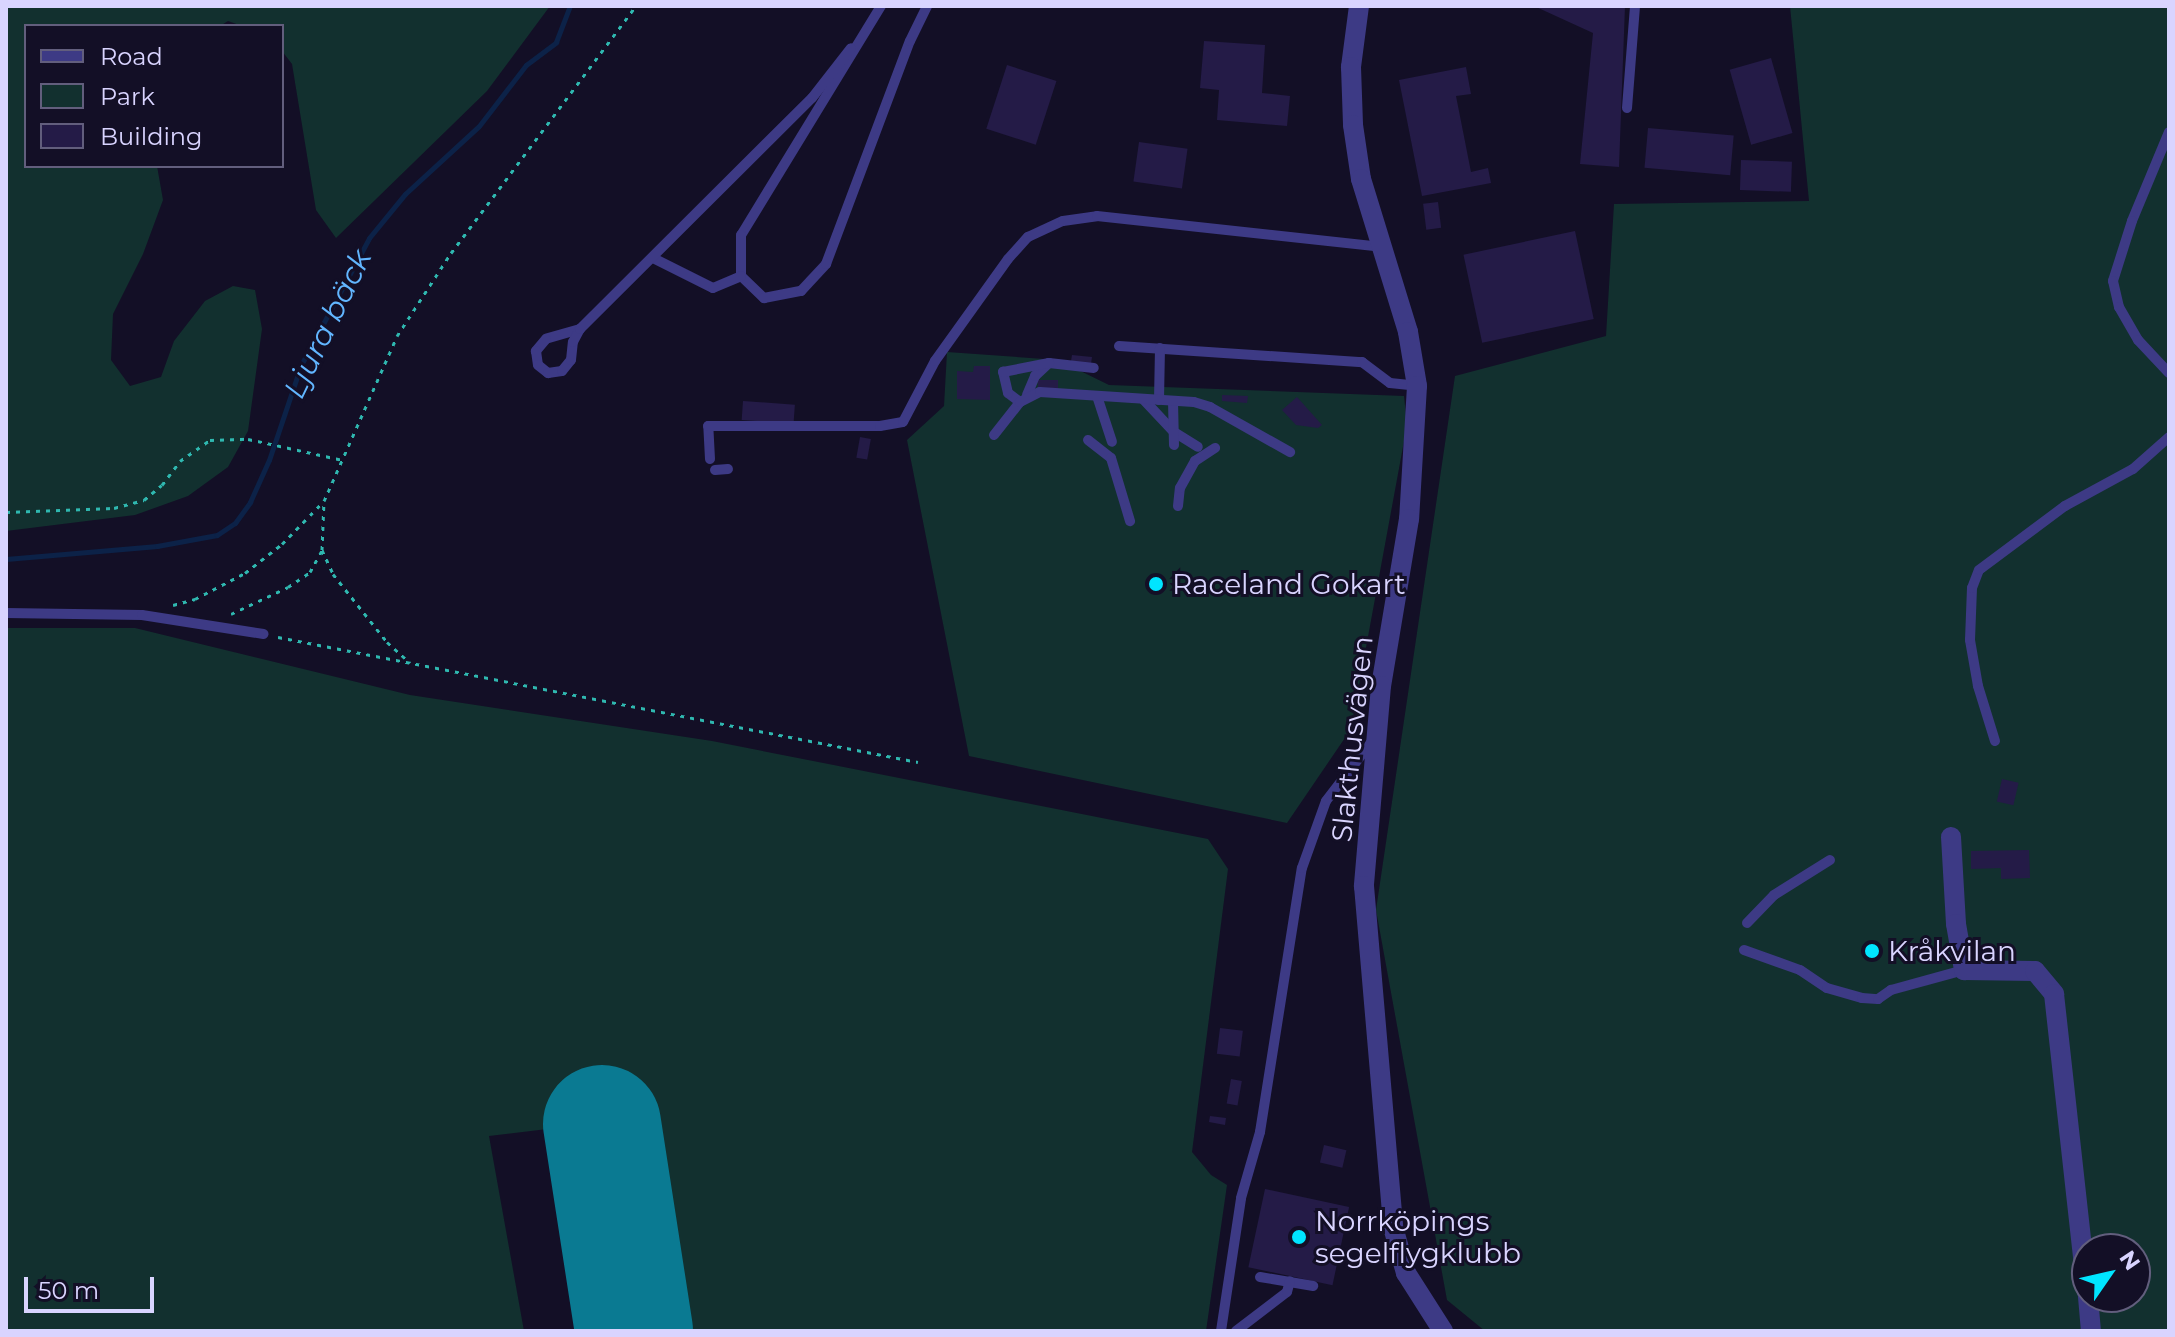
<!DOCTYPE html>
<html>
<head>
<meta charset="utf-8">
<style>
  body { margin:0 }
  #map { position:relative; width:2175px; height:1337px; overflow:hidden; background:#130f26; font-family:Montserrat,sans-serif }
  div>[style] { position:absolute }
  [style*='--x'] { left:calc(var(--x)*1px); top:calc(var(--y)*1px); width:calc(var(--w)*1px); rotate:calc(var(--a)*1deg) }
  .green>* { inset:0; background:#12302f }
  .stream>* { height:5px; margin:-2.5px; padding:0 2.5px; transform-origin:2.5px; border-radius:2.5px; background:#0c2248 }
  .runway>* { height:118px; margin:-59px; padding:0 59px; transform-origin:59px; border-radius:59px; background:#0a7a92 }
  .building>* { inset:0; background:#241b47; transform-origin:0 0 }
  .path>* { height:3px; margin-top:-1.5px; transform-origin:0; background:repeating-linear-gradient(90deg,#2fb8b0 0 4px,transparent 0 10px) }
  .lane>* { height:10px; margin:-5px; padding:0 5px; transform-origin:5px; border-radius:5px; background:#3d3a85 }
  .street>* { height:20px; margin:-10px; padding:0 10px; transform-origin:10px; border-radius:10px; background:#3d3a85 }
  .dots>* { width:22px; height:22px; translate:-50% -50%; box-sizing:border-box; border:4px solid #130f26; border-radius:50% }
  span { translate:-50% -50%; white-space:nowrap; text-align:center; line-height:1.15; -webkit-text-stroke:6px #130f26; paint-order:stroke }
  .poi-label { font-size:28px; color:#d9d4ff }
  .left { translate:0 -50%; text-align:left }
  .street-label { font-size:28px; color:#d9d4ff }
  .water-label { font-size:30px; color:#62b6ff; font-style:italic }
  .frame { position:absolute; inset:0; border:8px solid #d9d4ff; pointer-events:none }
  .legend { position:absolute; left:24px; top:24px; width:260px; height:144px; box-sizing:border-box; background:#130f26; border:2px solid #625e7d; margin:0; padding:10px 14px; list-style:none; font-size:24px; color:#d9d4ff }
  .legend li { display:flex; align-items:center; gap:16px; height:40px }
  .legend b { width:40px; border:2px solid #625e7d }
  .north { position:absolute; left:2071px; top:1233px; width:80px; height:80px; box-sizing:border-box; background:#130f26; border:2px solid #625e7d; border-radius:50%; rotate:56deg; font-size:22px; font-weight:700; line-height:32px; text-align:center; color:#d9d4ff }
  .north::after { content:''; display:block; margin:auto; width:28px; height:36px; background:#00e5ff; clip-path:polygon(50% 0,100% 100%,50% 72%,0 100%) }
  .scale { position:absolute; left:24px; top:1277px; width:130px; height:36px; box-sizing:border-box; border:4px solid #d9d4ff; border-top:0; padding-left:10px; font-size:24px; line-height:28px; white-space:nowrap; color:#d9d4ff; -webkit-text-stroke:6px #130f26; paint-order:stroke }
</style>
</head>
<body>
<div id="map">
  <div class="green">
    <i style="clip-path:polygon(6px 6px,550px 6px,487px 91px,336px 238px,316px 210px,292px 64px,282px 51px,282px 26px,242px 26px,228px 21px,220px 26px,26px 26px,26px 166px,157px 166px,163px 200px,143px 254px,113px 314px,111px 360px,130px 386px,161px 377px,174px 341px,205px 301px,233px 286px,255px 290px,262px 329px,248px 431px,228px 467px,188px 496px,135px 515px,6px 531px)"></i>
    <i style="clip-path:polygon(evenodd,1790px 6px,2169px 6px,2169px 1331px,1485px 1331px,1447px 1300px,1376px 910px,1455px 376px,1606px 336px,1614px 204px,1809px 201px,1790px 6px,2087px 1249px,2135px 1249px,2135px 1297px,2087px 1297px,2087px 1249px)"></i>
    <i style="clip-path:polygon(947px 352px,1058px 360px,1109px 385px,1404px 396px,1407px 425px,1351px 729px,1287px 823px,969px 756px,907px 440px,944px 406px)"></i>
    <i style="clip-path:polygon(6px 628px,135px 628px,410px 695px,712px 741px,1208px 839px,1228px 869px,1192px 1152px,1211px 1175px,1227px 1185px,1206px 1331px,680px 1331px,647px 1117px,489px 1136px,524px 1331px,6px 1331px)"></i>
  </div>
  <div class="stream">
    <i style="--x:6;--y:559;--w:152;--a:-4.9"></i>
    <i style="--x:157;--y:546;--w:61;--a:-10.4"></i>
    <i style="--x:217;--y:535;--w:22;--a:-34"></i>
    <i style="--x:235;--y:523;--w:26;--a:-54"></i>
    <i style="--x:250;--y:502;--w:46;--a:-65.7"></i>
    <i style="--x:269;--y:460;--w:100;--a:-71.4"></i>
    <i style="--x:301;--y:365;--w:144;--a:-61.8"></i>
    <i style="--x:369;--y:238;--w:57;--a:-50.7"></i>
    <i style="--x:405;--y:194;--w:100;--a:-42.6"></i>
    <i style="--x:479;--y:126;--w:77;--a:-52.4"></i>
    <i style="--x:526;--y:65;--w:38;--a:-37"></i>
    <i style="--x:556;--y:42;--w:39;--a:-69"></i>
  </div>
  <div class="runway">
    <i style="--x:602;--y:1124;--w:209;--a:81.2"></i>
  </div>
  <div class="building">
    <i style="clip-path:polygon(1534px 6px,1625px 6px,1619px 167px,1580px 164px,1593px 33px)"></i>
    <i style="clip-path:polygon(1204px 41px,1265px 45px,1262px 93px,1290px 96px,1287px 126px,1217px 120px,1219px 90px,1200px 88px)"></i>
    <i style="left:1771px;top:58px;width:78px;height:43px;rotate:74deg"></i>
    <i style="left:1007px;top:65px;width:52px;height:67px;rotate:18deg"></i>
    <i style="clip-path:polygon(1466px 67px,1471px 94px,1456px 96px,1471px 172px,1488px 168px,1491px 183px,1422px 196px,1399px 80px)"></i>
    <i style="left:1648px;top:128px;width:86px;height:40px;rotate:5deg"></i>
    <i style="left:1139px;top:142px;width:49px;height:40px;rotate:8deg"></i>
    <i style="left:1741px;top:160px;width:51px;height:30px;rotate:2deg"></i>
    <i style="left:1438px;top:202px;width:26px;height:15px;rotate:83deg"></i>
    <i style="left:1575px;top:231px;width:90px;height:114px;rotate:78deg"></i>
    <i style="clip-path:polygon(1072px 355px,1092px 357px,1091px 364px,1071px 361px)"></i>
    <i style="clip-path:polygon(974px 366px,990px 366px,990px 400px,957px 399px,957px 371px,973px 372px)"></i>
    <i style="left:1038px;top:380px;width:20px;height:11px"></i>
    <i style="clip-path:polygon(1222px 395px,1248px 396px,1247px 403px,1222px 401px)"></i>
    <i style="clip-path:polygon(1297px 397px,1322px 425px,1318px 428px,1296px 425px,1282px 410px)"></i>
    <i style="left:743px;top:401px;width:52px;height:19px;rotate:4deg"></i>
    <i style="left:860px;top:437px;width:11px;height:21px;rotate:10deg"></i>
    <i style="left:2002px;top:779px;width:17px;height:23px;rotate:13deg"></i>
    <i style="clip-path:polygon(2029px 850px,2030px 878px,2001px 879px,2001px 868px,1971px 869px,1971px 851px)"></i>
    <i style="left:1220px;top:1028px;width:23px;height:26px;rotate:7deg"></i>
    <i style="left:1231px;top:1079px;width:11px;height:25px;rotate:10deg"></i>
    <i style="clip-path:polygon(1210px 1116px,1226px 1118px,1225px 1125px,1209px 1122px)"></i>
    <i style="left:1324px;top:1145px;width:23px;height:18px;rotate:13deg"></i>
    <i style="left:1265px;top:1189px;width:86px;height:80px;rotate:12deg"></i>
  </div>
  <div class="path">
    <i style="--x:6;--y:512;--w:108;--a:-2.1"></i>
    <i style="--x:114;--y:508;--w:31;--a:-15"></i>
    <i style="--x:144;--y:500;--w:23;--a:-40"></i>
    <i style="--x:162;--y:485;--w:30;--a:-53"></i>
    <i style="--x:180;--y:461;--w:37;--a:-35"></i>
    <i style="--x:210;--y:440;--w:38;--a:-2"></i>
    <i style="--x:248;--y:439;--w:97;--a:12.5"></i>
    <i style="--x:322;--y:550;--w:26;--a:65"></i>
    <i style="--x:333;--y:574;--w:87;--a:51.5"></i>
    <i style="--x:387;--y:642;--w:31;--a:42"></i>
    <i style="--x:173;--y:605;--w:23;--a:-15"></i>
    <i style="--x:195;--y:599;--w:56;--a:-27.5"></i>
    <i style="--x:245;--y:573;--w:47;--a:-38.1"></i>
    <i style="--x:282;--y:544;--w:60;--a:-45.7"></i>
    <i style="--x:324;--y:501;--w:180;--a:-66.1"></i>
    <i style="--x:397;--y:336;--w:99;--a:-57"></i>
    <i style="--x:451;--y:253;--w:309;--a:-53.2"></i>
    <i style="--x:231;--y:614;--w:63;--a:-25.3"></i>
    <i style="--x:288;--y:587;--w:27;--a:-34"></i>
    <i style="--x:310;--y:572;--w:25;--a:-61"></i>
    <i style="--x:322;--y:550;--w:49;--a:-87.7"></i>
    <i style="--x:278;--y:637;--w:652;--a:11.05"></i>
  </div>
  <div class="lane">
    <i style="--x:881;--y:6;--w:268;--a:121.4"></i>
    <i style="--x:741;--y:235;--w:41;--a:90"></i>
    <i style="--x:741;--y:276;--w:32;--a:44"></i>
    <i style="--x:764;--y:298;--w:38;--a:-11"></i>
    <i style="--x:801;--y:291;--w:37;--a:-47"></i>
    <i style="--x:826;--y:264;--w:238;--a:-69.4"></i>
    <i style="--x:910;--y:41;--w:39;--a:-64"></i>
    <i style="--x:1627;--y:108;--w:102;--a:-85.5"></i>
    <i style="--x:2169;--y:132;--w:96;--a:112.6"></i>
    <i style="--x:2132;--y:221;--w:63;--a:107.6"></i>
    <i style="--x:2113;--y:281;--w:27;--a:77"></i>
    <i style="--x:2119;--y:307;--w:38;--a:60"></i>
    <i style="--x:2138;--y:340;--w:45;--a:46.8"></i>
    <i style="--x:653;--y:258;--w:67;--a:26.6"></i>
    <i style="--x:713;--y:288;--w:30;--a:-23"></i>
    <i style="--x:580;--y:329;--w:35;--a:164"></i>
    <i style="--x:546;--y:339;--w:16;--a:130"></i>
    <i style="--x:536;--y:351;--w:14;--a:82"></i>
    <i style="--x:538;--y:365;--w:13;--a:39"></i>
    <i style="--x:548;--y:373;--w:14;--a:-8"></i>
    <i style="--x:562;--y:371;--w:14;--a:-51"></i>
    <i style="--x:571;--y:360;--w:18;--a:-84"></i>
    <i style="--x:573;--y:342;--w:15;--a:-62"></i>
    <i style="--x:580;--y:329;--w:327;--a:-44.9"></i>
    <i style="--x:812;--y:98;--w:63;--a:-52"></i>
    <i style="--x:1119;--y:346;--w:244;--a:3.8"></i>
    <i style="--x:1362;--y:362;--w:35;--a:37"></i>
    <i style="--x:1390;--y:383;--w:27;--a:6"></i>
    <i style="--x:1027;--y:395;--w:21;--a:-67"></i>
    <i style="--x:1035;--y:376;--w:19;--a:-43"></i>
    <i style="--x:1049;--y:363;--w:45;--a:6.3"></i>
    <i style="--x:1097;--y:396;--w:48;--a:71.9"></i>
    <i style="--x:1143;--y:399;--w:45;--a:46.8"></i>
    <i style="--x:1174;--y:432;--w:28;--a:32"></i>
    <i style="--x:1159;--y:400;--w:52;--a:-88.9"></i>
    <i style="--x:1173;--y:401;--w:44;--a:88.7"></i>
    <i style="--x:1020;--y:402;--w:15;--a:-143"></i>
    <i style="--x:1008;--y:393;--w:22;--a:-103"></i>
    <i style="--x:1003;--y:372;--w:47;--a:-11.1"></i>
    <i style="--x:994;--y:435;--w:42;--a:-51.8"></i>
    <i style="--x:1020;--y:402;--w:22;--a:-27"></i>
    <i style="--x:1040;--y:392;--w:154;--a:3.7"></i>
    <i style="--x:1194;--y:402;--w:17;--a:17"></i>
    <i style="--x:1210;--y:407;--w:92;--a:29.4"></i>
    <i style="--x:1088;--y:440;--w:29;--a:38"></i>
    <i style="--x:1111;--y:458;--w:66;--a:73.2"></i>
    <i style="--x:710;--y:459;--w:33;--a:-93"></i>
    <i style="--x:708;--y:426;--w:172;--a:0"></i>
    <i style="--x:880;--y:426;--w:23;--a:-10"></i>
    <i style="--x:903;--y:422;--w:69;--a:-62.3"></i>
    <i style="--x:935;--y:361;--w:125;--a:-54.4"></i>
    <i style="--x:1008;--y:259;--w:30;--a:-48"></i>
    <i style="--x:1028;--y:237;--w:38;--a:-25"></i>
    <i style="--x:1063;--y:221;--w:34;--a:-8"></i>
    <i style="--x:1097;--y:216;--w:286;--a:6.2"></i>
    <i style="--x:715;--y:470;--w:13;--a:-4"></i>
    <i style="--x:1178;--y:506;--w:18;--a:-84"></i>
    <i style="--x:1180;--y:488;--w:31;--a:-61"></i>
    <i style="--x:1195;--y:461;--w:24;--a:-33"></i>
    <i style="--x:6;--y:613;--w:136;--a:0.8"></i>
    <i style="--x:142;--y:615;--w:123;--a:8.9"></i>
    <i style="--x:1995;--y:741;--w:58;--a:-107.2"></i>
    <i style="--x:1978;--y:686;--w:47;--a:-99.9"></i>
    <i style="--x:1970;--y:640;--w:52;--a:-87.8"></i>
    <i style="--x:1972;--y:588;--w:19;--a:-69"></i>
    <i style="--x:1979;--y:570;--w:107;--a:-36.7"></i>
    <i style="--x:2065;--y:506;--w:77;--a:-28.6"></i>
    <i style="--x:2133;--y:469;--w:48;--a:-41.6"></i>
    <i style="--x:1747;--y:923;--w:39;--a:-46"></i>
    <i style="--x:1774;--y:895;--w:66;--a:-32"></i>
    <i style="--x:1744;--y:950;--w:59;--a:19.7"></i>
    <i style="--x:1800;--y:970;--w:32;--a:34"></i>
    <i style="--x:1827;--y:988;--w:36;--a:16"></i>
    <i style="--x:1862;--y:998;--w:16;--a:4"></i>
    <i style="--x:1878;--y:999;--w:16;--a:-35"></i>
    <i style="--x:1891;--y:990;--w:76;--a:-15.3"></i>
    <i style="--x:1260;--y:1277;--w:54;--a:9.6"></i>
    <i style="--x:1221;--y:1331;--w:134;--a:-81.4"></i>
    <i style="--x:1241;--y:1198;--w:69;--a:-73.9"></i>
    <i style="--x:1260;--y:1132;--w:267;--a:-81"></i>
    <i style="--x:1302;--y:868;--w:71;--a:-70.3"></i>
    <i style="--x:1326;--y:801;--w:77;--a:-52.4"></i>
    <i style="--x:1236;--y:1331;--w:64;--a:-37.4"></i>
    <i style="--x:1287;--y:1292;--w:11;--a:-75"></i>
  </div>
  <div class="street">
    <i style="--x:1359;--y:6;--w:62;--a:97.5"></i>
    <i style="--x:1351;--y:67;--w:58;--a:88"></i>
    <i style="--x:1353;--y:125;--w:55;--a:81.6"></i>
    <i style="--x:1361;--y:179;--w:160;--a:72.9"></i>
    <i style="--x:1408;--y:332;--w:55;--a:80.5"></i>
    <i style="--x:1417;--y:386;--w:133;--a:93.4"></i>
    <i style="--x:1409;--y:519;--w:169;--a:99.5"></i>
    <i style="--x:1381;--y:686;--w:201;--a:94.9"></i>
    <i style="--x:1364;--y:886;--w:342;--a:85.1"></i>
    <i style="--x:1393;--y:1227;--w:48;--a:74.2"></i>
    <i style="--x:1406;--y:1273;--w:69;--a:57.5"></i>
    <i style="--x:1951;--y:837;--w:87;--a:86.7"></i>
    <i style="--x:1956;--y:924;--w:47;--a:80.1"></i>
    <i style="--x:1964;--y:970;--w:71;--a:0.8"></i>
    <i style="--x:2035;--y:971;--w:30;--a:50"></i>
    <i style="--x:2054;--y:994;--w:300;--a:83.7"></i>
    <i style="--x:2088;--y:1297;--w:34;--a:85"></i>
  </div>
  <div class="dots">
    <i style="left:1156px;top:584px;background:#00e5ff"></i>
    <i style="left:1872px;top:951px;background:#00e5ff"></i>
    <i style="left:1299px;top:1237px;background:#00e5ff"></i>
  </div>
  <div class="poi-label">
    <span class="left" style="left:1172px;top:584px">Raceland Gokart</span>
    <span class="left" style="left:1888px;top:951px">Kråkvilan</span>
    <span class="left" style="left:1315px;top:1237px">Norrköpings<br>segelflygklubb</span>
  </div>
  <div class="street-label">
    <span style="left:1352px;top:739px;rotate:-84deg">Slakthusvägen</span>
  </div>
  <div class="water-label">
    <span style="left:328px;top:324px;rotate:-64deg">Ljura bäck</span>
  </div>
  <div class="frame"></div>
  <ul class="legend">
  <li><b style="height:10px;background:#3d3a85"></b>Road</li>
  <li><b style="height:22px;background:#12302f"></b>Park</li>
  <li><b style="height:22px;background:#241b47"></b>Building</li>
  </ul>
  <div class="north">N</div>
  <div class="scale">50 m</div>
</div>
</body>
</html>
